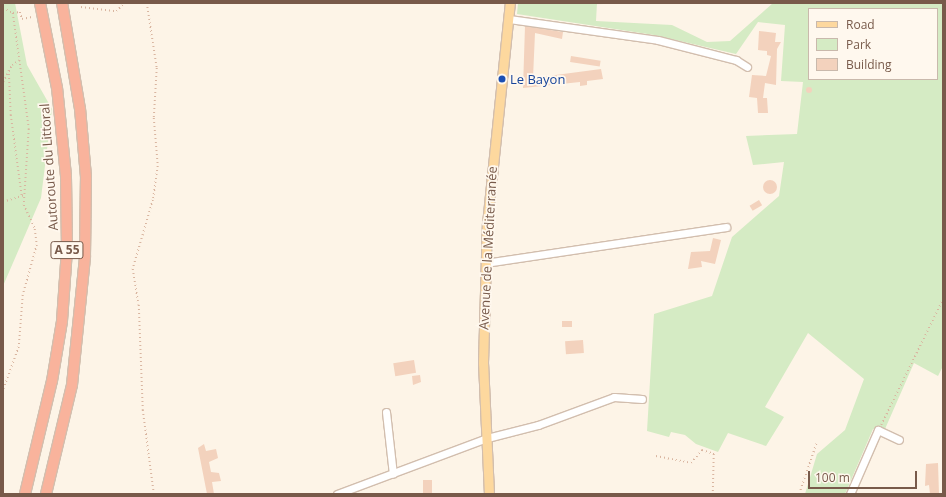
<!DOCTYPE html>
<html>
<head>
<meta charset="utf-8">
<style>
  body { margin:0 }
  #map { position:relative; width:946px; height:497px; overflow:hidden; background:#fdf4e7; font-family:"Open Sans",sans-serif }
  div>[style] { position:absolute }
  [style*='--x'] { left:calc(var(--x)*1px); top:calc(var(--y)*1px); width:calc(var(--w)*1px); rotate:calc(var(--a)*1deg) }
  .green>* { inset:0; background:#d5ebc4 }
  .building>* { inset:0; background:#f3d2bd; transform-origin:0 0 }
  .round { border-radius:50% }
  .path>* { height:1.5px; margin-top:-0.75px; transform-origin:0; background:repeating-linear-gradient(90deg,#d9b5a0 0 1px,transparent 0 4px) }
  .roads { filter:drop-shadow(1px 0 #d2beae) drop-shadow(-1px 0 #d2beae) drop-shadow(0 1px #d2beae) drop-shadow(0 -1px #d2beae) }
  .minor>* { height:7px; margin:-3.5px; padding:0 3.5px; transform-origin:3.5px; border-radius:3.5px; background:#fff }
  .major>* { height:9px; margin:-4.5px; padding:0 4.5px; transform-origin:4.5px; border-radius:4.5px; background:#fdd89e }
  .highway>* { height:10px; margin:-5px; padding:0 5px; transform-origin:5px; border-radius:5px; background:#f9b39c }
  .dots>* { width:11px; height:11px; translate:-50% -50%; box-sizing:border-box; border:2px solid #fff8ee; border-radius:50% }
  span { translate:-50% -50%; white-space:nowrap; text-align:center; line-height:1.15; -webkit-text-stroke:3.5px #fff8ee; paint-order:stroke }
  .shield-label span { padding:1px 3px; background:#fff8ee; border:1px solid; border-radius:3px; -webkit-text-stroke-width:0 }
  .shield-label { font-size:12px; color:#785a4a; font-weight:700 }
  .transit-label { font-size:13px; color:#164399 }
  .left { translate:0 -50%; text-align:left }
  .street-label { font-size:13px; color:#785a4a }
  .frame { position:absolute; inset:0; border:4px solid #785a4a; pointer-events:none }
  .legend { position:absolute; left:808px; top:8px; width:130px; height:72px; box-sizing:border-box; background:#fff8ee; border:1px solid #c9b9ac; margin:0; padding:5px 7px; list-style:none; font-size:12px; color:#785a4a }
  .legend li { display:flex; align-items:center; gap:8px; height:20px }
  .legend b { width:20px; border:1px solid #c9b9ac }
  .scale { position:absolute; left:808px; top:471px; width:109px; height:18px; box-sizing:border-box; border:2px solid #785a4a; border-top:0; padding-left:5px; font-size:12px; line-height:14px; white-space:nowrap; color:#785a4a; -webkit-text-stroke:3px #fff8ee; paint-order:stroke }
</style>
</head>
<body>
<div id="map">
  <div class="green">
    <i style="clip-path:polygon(3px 3px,15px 3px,27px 65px,52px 109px,41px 198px,3px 286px)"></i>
    <i style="clip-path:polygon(evenodd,518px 3px,597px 3px,596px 21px,672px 25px,707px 42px,730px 41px,773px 3px,943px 3px,943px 366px,938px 376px,914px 363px,885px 429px,873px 429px,845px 494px,805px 494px,817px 454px,845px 430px,864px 379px,808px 333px,765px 407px,784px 417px,766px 446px,728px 433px,718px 452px,696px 444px,685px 435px,671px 432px,669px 437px,647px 431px,654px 314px,712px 296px,732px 237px,779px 196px,784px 162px,753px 165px,746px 136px,797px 134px,803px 82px,781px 81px,785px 25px,758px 22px,736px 54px,654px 35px,517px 14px,518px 3px,809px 9px,937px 9px,937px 79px,809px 79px,809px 9px)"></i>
  </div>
  <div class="building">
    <i style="clip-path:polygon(525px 26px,563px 32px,562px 39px,535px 33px,533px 78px,601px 69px,603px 79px,587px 81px,587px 85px,580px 86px,580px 82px,523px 88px)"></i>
    <i style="clip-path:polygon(759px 31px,776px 33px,775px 42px,781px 42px,777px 49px,776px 85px,765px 83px,763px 98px,767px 98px,768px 113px,758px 113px,757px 98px,749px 97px,752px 75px,766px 76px,771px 56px,767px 55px,767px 51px,758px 50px)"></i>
    <i style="left:571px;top:56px;width:30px;height:6px;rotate:9deg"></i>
    <i class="round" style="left:806px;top:87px;width:6px;height:6px"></i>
    <i class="round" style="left:763px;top:180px;width:14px;height:14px"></i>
    <i style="left:759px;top:200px;width:6px;height:11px;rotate:59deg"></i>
    <i style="clip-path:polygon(713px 238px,721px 240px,715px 264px,701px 261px,702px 267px,688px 269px,691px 252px,710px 251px)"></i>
    <i style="left:572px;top:321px;width:6px;height:10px;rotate:90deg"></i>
    <i style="left:583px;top:340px;width:13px;height:18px;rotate:86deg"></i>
    <i style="left:414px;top:360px;width:13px;height:21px;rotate:81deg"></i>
    <i style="clip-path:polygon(420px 375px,421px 382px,413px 385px,412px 376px)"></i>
    <i style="clip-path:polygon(204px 444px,206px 451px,216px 449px,218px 458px,209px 462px,211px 472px,219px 473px,221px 481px,212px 482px,214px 494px,207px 494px,198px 448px)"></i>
    <i style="clip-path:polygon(938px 463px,939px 494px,930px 494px,929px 485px,925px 486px,926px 464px)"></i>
    <i style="left:423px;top:480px;width:9px;height:14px"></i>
  </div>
  <div class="path">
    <i style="--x:147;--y:3;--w:66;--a:81.3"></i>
    <i style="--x:157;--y:68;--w:50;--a:93.4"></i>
    <i style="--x:154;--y:118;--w:48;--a:85.2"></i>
    <i style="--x:158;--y:166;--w:34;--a:98"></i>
    <i style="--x:153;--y:200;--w:72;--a:106.2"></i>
    <i style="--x:133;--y:269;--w:36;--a:81"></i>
    <i style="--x:139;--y:305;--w:105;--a:87.8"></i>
    <i style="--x:143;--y:410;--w:85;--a:82.5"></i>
    <i style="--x:81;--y:7;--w:35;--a:7"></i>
    <i style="--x:116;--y:11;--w:12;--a:-42"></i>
    <i style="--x:3;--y:8;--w:11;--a:27"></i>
    <i style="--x:13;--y:13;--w:117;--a:82.1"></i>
    <i style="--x:29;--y:129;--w:76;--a:93.8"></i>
    <i style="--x:24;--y:205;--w:26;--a:65"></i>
    <i style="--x:35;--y:229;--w:16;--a:83"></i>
    <i style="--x:37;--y:245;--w:52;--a:105.6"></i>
    <i style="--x:23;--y:295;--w:52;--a:94.4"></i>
    <i style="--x:19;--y:347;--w:47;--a:110"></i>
    <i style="--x:13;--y:13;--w:7;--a:-8"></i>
    <i style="--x:20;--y:12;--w:7;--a:74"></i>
    <i style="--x:22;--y:19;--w:10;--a:-11"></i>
    <i style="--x:9;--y:70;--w:45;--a:87.5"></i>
    <i style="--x:11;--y:115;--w:82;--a:82.3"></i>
    <i style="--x:3;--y:82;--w:19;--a:-62"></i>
    <i style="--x:12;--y:65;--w:9;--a:-32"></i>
    <i style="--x:3;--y:202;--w:23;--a:-18"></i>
    <i style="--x:881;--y:425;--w:140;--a:-63.8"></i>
    <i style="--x:656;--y:456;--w:36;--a:11"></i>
    <i style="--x:691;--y:463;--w:17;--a:-50"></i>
    <i style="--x:702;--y:450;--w:13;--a:18"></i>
    <i style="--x:714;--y:454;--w:40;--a:91.4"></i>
    <i style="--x:799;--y:494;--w:53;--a:-71.2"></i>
  </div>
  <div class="roads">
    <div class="minor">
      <i style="--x:509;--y:19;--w:150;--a:8"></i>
      <i style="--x:658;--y:40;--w:81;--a:14.4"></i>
      <i style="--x:736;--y:60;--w:13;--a:32"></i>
      <i style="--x:485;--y:263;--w:244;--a:-8.5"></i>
      <i style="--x:386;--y:412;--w:62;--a:83.6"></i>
      <i style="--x:337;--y:494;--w:160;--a:-20.5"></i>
      <i style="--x:487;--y:438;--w:53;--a:-14.3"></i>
      <i style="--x:538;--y:425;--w:81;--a:-20.2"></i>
      <i style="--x:614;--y:397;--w:28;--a:4"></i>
      <i style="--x:850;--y:494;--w:70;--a:-66.4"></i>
      <i style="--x:878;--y:430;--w:23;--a:25"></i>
    </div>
    <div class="major">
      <i style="--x:489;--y:494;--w:131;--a:-92.6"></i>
      <i style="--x:483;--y:363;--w:139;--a:-88.4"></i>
      <i style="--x:487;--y:224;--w:222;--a:-84.1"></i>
    </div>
    <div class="highway">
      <i style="--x:25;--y:494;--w:116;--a:-76.6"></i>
      <i style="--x:52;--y:381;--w:61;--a:-80.5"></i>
      <i style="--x:62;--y:321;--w:72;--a:-86"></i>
      <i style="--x:67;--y:249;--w:73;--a:-90.8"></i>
      <i style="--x:66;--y:176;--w:88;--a:-95.8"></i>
      <i style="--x:57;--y:88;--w:87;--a:-101.3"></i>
      <i style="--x:46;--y:494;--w:112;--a:-76.6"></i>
      <i style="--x:72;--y:385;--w:130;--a:-84.2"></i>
      <i style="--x:85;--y:256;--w:79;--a:-89.3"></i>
      <i style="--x:86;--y:177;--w:68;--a:-95"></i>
      <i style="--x:80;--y:109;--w:108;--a:-99.6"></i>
    </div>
  </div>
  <div class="dots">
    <i style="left:502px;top:79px;background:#1a4fb4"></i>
  </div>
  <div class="shield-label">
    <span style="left:67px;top:250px">A 55</span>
  </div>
  <div class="transit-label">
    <span class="left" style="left:510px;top:79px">Le Bayon</span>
  </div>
  <div class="street-label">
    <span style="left:49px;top:167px;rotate:-94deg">Autoroute du Littoral</span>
    <span style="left:488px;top:248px;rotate:-87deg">Avenue de la Méditerranée</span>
  </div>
  <div class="frame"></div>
  <ul class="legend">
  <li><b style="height:5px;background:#fdd89e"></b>Road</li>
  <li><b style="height:11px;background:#d5ebc4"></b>Park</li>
  <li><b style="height:11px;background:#f3d2bd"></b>Building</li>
  </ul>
  <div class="scale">100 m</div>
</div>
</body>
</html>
